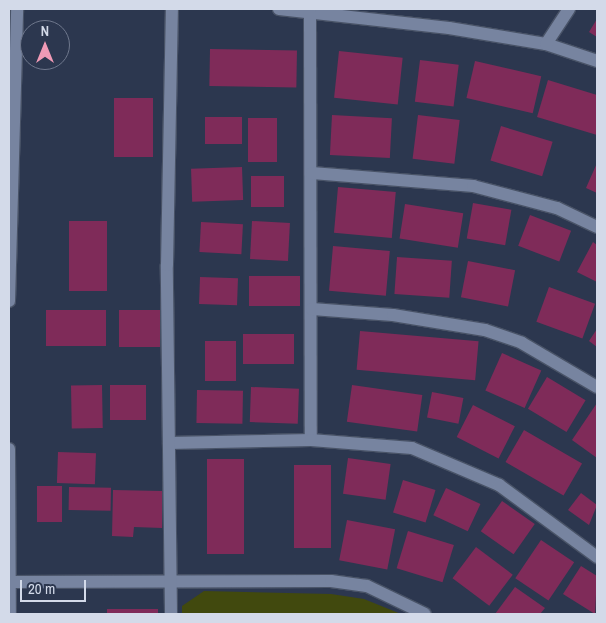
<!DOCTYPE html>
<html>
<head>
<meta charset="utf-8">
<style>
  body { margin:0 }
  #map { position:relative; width:606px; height:623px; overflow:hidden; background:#2c374f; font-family:"Archivo Narrow",sans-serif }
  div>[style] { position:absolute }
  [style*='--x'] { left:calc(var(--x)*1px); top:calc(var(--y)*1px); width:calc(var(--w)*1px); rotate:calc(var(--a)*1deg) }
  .green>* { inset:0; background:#41490e }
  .building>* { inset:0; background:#7f2b59; transform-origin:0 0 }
  .roads { filter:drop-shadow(1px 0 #495367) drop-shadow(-1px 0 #495367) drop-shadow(0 1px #495367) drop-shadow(0 -1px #495367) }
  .minor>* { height:12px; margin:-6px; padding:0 6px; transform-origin:6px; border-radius:6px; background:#7784a0 }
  span { translate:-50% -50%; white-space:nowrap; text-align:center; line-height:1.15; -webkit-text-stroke:4px #2c374f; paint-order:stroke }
  .frame { position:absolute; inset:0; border:10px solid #d3dae9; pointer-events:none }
  .north { position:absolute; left:20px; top:20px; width:50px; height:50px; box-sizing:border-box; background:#2c374f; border:1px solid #6f788d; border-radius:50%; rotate:0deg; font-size:14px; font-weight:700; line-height:20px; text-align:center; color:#d3dae9 }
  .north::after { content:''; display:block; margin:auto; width:18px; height:22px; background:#f09ab6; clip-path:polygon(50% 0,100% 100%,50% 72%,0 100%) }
  .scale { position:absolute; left:20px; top:580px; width:66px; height:22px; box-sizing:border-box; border:2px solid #d3dae9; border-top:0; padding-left:6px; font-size:15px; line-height:18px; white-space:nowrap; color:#d3dae9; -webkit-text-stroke:4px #2c374f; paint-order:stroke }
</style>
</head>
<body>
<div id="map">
  <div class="green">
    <i style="clip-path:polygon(204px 591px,331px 594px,364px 599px,401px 614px,182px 614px,182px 606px)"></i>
  </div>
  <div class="building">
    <i style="clip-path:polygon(597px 19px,597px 37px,589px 32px)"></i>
    <i style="left:210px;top:49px;width:87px;height:37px;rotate:1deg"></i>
    <i style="left:339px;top:51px;width:64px;height:47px;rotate:6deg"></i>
    <i style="left:420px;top:60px;width:39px;height:42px;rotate:7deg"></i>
    <i style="left:475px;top:61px;width:68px;height:38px;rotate:13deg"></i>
    <i style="clip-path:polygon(548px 80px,597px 95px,597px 135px,537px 117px)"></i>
    <i style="left:114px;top:98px;width:39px;height:59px"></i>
    <i style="left:332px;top:115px;width:60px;height:40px;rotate:3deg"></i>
    <i style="left:418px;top:115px;width:42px;height:44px;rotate:7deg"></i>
    <i style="left:205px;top:117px;width:37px;height:27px"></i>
    <i style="left:248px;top:118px;width:29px;height:44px"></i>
    <i style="left:501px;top:126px;width:54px;height:36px;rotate:17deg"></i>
    <i style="clip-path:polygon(597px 163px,597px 193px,586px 188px)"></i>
    <i style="left:242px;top:167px;width:33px;height:51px;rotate:88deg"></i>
    <i style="left:251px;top:176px;width:33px;height:31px"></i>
    <i style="left:338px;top:187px;width:58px;height:46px;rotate:5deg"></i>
    <i style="left:473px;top:203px;width:39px;height:36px;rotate:10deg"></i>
    <i style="left:405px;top:204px;width:59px;height:35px;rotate:9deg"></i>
    <i style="left:530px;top:215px;width:44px;height:33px;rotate:21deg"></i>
    <i style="left:69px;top:221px;width:38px;height:70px"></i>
    <i style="left:252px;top:221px;width:38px;height:38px;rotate:3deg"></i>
    <i style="left:201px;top:222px;width:42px;height:30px;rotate:3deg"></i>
    <i style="clip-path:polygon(593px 242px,597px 245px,597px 282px,577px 272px)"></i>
    <i style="left:333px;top:246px;width:57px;height:45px;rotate:5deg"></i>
    <i style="left:397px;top:257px;width:55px;height:37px;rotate:4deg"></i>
    <i style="left:468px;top:261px;width:48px;height:37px;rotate:11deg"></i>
    <i style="left:300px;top:276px;width:30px;height:51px;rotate:90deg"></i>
    <i style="left:200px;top:277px;width:38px;height:27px;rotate:2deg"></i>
    <i style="left:549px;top:287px;width:49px;height:37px;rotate:20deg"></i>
    <i style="left:106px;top:310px;width:36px;height:60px;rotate:90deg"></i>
    <i style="left:119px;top:310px;width:41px;height:37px"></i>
    <i style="clip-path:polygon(597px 329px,597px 347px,589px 341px)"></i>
    <i style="left:360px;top:331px;width:119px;height:39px;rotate:5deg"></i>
    <i style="left:243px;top:334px;width:51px;height:30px"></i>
    <i style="left:205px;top:341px;width:31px;height:40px"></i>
    <i style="left:502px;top:353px;width:43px;height:41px;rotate:24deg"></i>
    <i style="left:547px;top:377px;width:45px;height:37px;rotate:31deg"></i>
    <i style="left:102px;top:385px;width:43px;height:31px;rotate:89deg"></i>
    <i style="left:110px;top:385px;width:36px;height:35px"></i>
    <i style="left:352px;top:385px;width:71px;height:37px;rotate:8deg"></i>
    <i style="left:251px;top:387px;width:48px;height:35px;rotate:2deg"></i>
    <i style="left:197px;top:390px;width:46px;height:33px;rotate:1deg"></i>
    <i style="left:432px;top:392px;width:32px;height:26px;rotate:11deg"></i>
    <i style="clip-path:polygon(597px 403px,597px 458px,572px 440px)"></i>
    <i style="left:473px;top:405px;width:47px;height:36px;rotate:27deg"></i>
    <i style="left:524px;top:430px;width:67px;height:37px;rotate:30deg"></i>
    <i style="left:58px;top:452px;width:38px;height:31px;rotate:2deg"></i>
    <i style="left:348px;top:458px;width:43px;height:36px;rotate:8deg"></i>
    <i style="left:207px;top:459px;width:37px;height:95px"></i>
    <i style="left:294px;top:465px;width:37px;height:83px"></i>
    <i style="left:403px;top:480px;width:34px;height:34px;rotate:17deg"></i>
    <i style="left:37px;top:486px;width:25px;height:36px"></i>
    <i style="left:69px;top:487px;width:42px;height:23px;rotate:1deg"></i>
    <i style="left:446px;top:488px;width:38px;height:30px;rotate:25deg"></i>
    <i style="clip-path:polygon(113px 490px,162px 491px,162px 528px,134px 527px,133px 537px,112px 536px)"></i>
    <i style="clip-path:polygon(581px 493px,597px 505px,589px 525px,568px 510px)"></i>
    <i style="left:502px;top:501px;width:40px;height:37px;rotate:35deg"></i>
    <i style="left:347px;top:520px;width:49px;height:41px;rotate:11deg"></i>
    <i style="left:408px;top:531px;width:48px;height:39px;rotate:17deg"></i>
    <i style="left:541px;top:540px;width:40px;height:46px;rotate:34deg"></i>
    <i style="left:476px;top:547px;width:46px;height:39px;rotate:37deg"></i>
    <i style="clip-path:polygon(581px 566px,597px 576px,595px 614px,563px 594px)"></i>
    <i style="clip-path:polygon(515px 587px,545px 608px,540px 614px,495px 614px)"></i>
    <i style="left:107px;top:609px;width:51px;height:5px"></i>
  </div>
  <div class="roads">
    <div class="minor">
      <i style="--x:279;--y:9;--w:171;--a:6.4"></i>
      <i style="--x:449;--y:28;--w:98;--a:9.4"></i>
      <i style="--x:546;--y:44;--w:54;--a:18.4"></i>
      <i style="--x:310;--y:13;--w:427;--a:89.9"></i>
      <i style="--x:546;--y:44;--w:42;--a:-56.7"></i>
      <i style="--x:312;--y:173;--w:162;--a:4.6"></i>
      <i style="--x:473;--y:186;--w:87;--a:14.7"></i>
      <i style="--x:557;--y:208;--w:44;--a:25.4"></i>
      <i style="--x:9;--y:301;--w:292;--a:-88.4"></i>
      <i style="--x:312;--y:309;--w:81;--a:4.2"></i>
      <i style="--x:393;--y:315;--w:93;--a:9.3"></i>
      <i style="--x:485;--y:330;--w:39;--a:19"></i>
      <i style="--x:522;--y:343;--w:87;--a:30.4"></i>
      <i style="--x:169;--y:443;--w:142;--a:-1.2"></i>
      <i style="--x:311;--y:440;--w:101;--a:4.5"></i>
      <i style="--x:412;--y:448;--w:95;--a:23"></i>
      <i style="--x:499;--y:485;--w:122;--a:36.3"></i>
      <i style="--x:9;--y:449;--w:165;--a:89.7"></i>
      <i style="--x:9;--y:582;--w:322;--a:-0.2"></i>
      <i style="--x:331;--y:581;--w:36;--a:8"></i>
      <i style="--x:367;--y:586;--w:64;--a:25.8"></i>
      <i style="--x:171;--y:614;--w:349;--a:-90.7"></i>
      <i style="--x:167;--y:265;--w:256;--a:-88.9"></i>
    </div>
  </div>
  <div class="frame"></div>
  <div class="north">N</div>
  <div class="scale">20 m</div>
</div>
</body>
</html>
